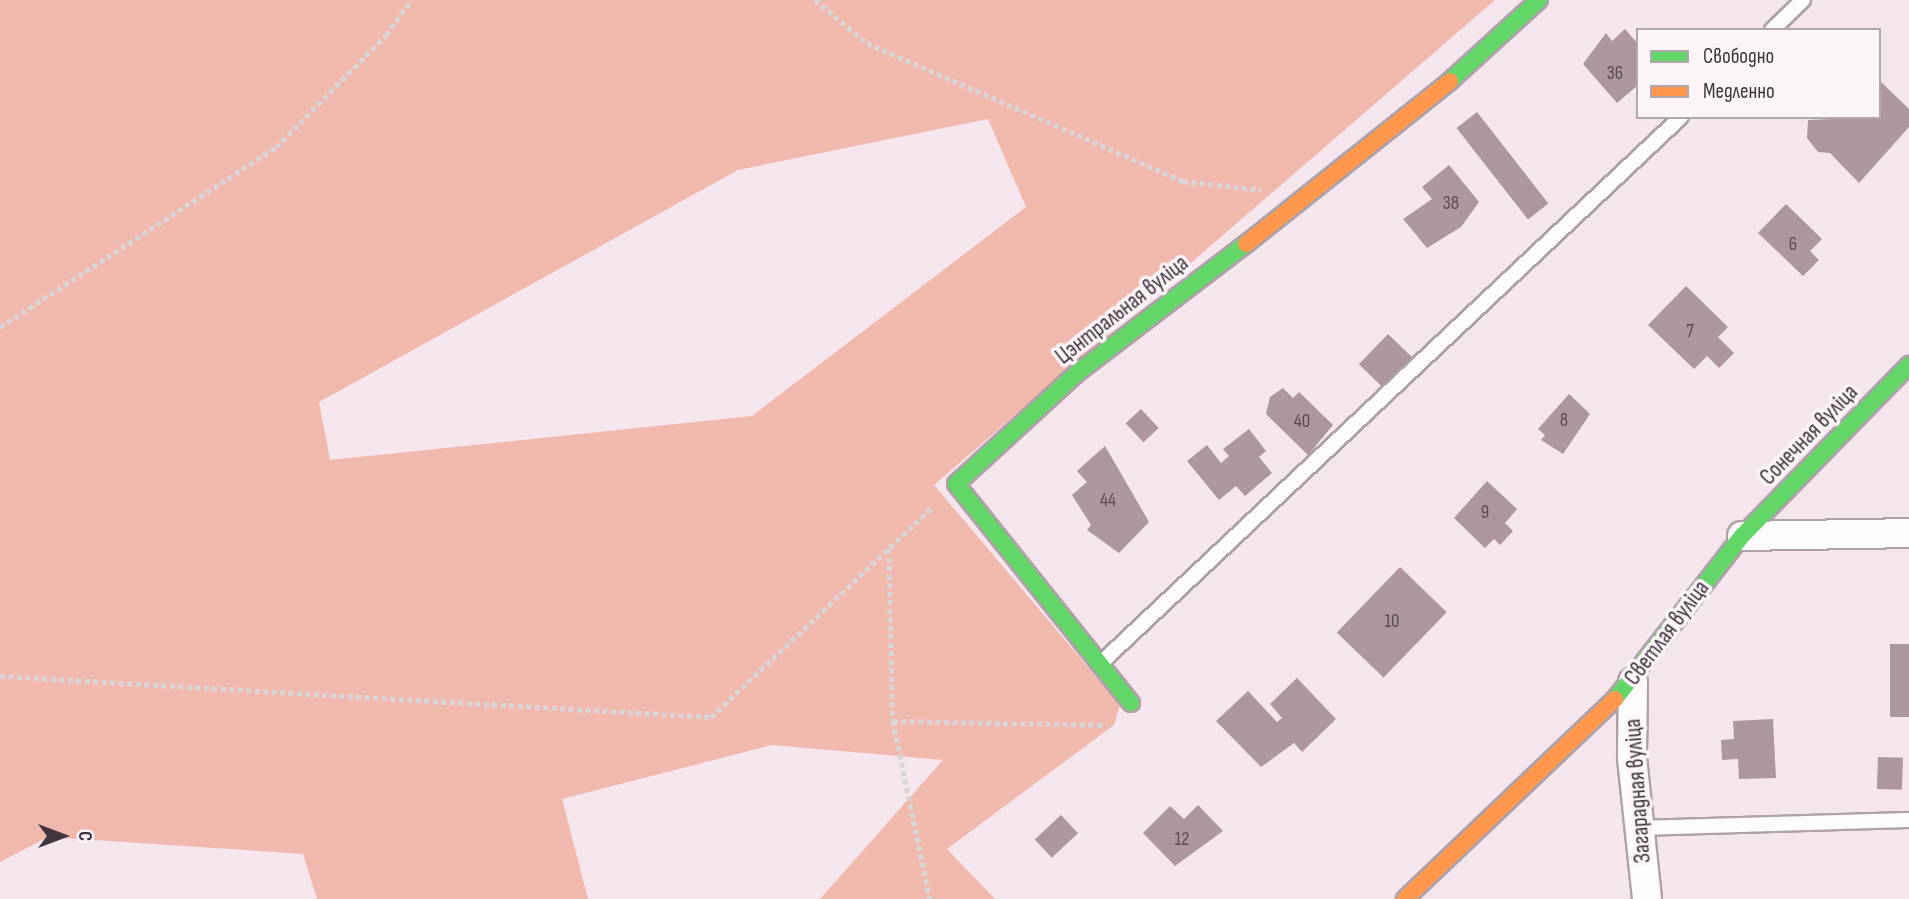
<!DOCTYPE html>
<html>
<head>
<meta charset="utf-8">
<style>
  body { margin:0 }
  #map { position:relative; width:1909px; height:899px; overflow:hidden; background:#f5e6ee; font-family:"Sofia Sans Condensed",sans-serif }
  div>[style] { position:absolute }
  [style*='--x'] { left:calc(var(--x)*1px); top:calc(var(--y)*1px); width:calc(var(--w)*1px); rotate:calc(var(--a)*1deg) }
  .forest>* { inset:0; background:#f1b8ae }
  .building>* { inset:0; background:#ad969d; transform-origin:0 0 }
  .path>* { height:4.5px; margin-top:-2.25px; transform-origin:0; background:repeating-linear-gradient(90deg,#d9d5d7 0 5px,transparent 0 8.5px) }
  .roads { filter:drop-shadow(2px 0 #aea1a8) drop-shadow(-2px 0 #aea1a8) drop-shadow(0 2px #aea1a8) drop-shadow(0 -2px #aea1a8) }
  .lane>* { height:14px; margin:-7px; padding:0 7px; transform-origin:7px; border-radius:7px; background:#fefbfc }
  .street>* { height:28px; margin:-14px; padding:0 14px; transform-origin:14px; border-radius:14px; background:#fefbfc }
  .fast>* { height:16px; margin:-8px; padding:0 8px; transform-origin:8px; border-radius:8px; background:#63d668 }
  .slow>* { height:16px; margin:-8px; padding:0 8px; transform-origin:8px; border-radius:8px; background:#ff974d }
  span { translate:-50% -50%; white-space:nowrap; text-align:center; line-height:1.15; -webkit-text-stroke:7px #fbf4f8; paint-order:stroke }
  .number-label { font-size:19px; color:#5c4c54 }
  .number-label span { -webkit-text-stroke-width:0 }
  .street-label { font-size:23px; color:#41343c }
  .legend { position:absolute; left:1636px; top:28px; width:245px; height:91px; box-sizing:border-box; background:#fbf4f8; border:2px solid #b1a7ad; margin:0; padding:9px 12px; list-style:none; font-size:21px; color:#41343c }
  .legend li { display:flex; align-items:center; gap:14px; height:35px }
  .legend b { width:35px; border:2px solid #b1a7ad }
  .north { position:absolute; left:28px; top:801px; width:70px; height:70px; -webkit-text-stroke:5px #fbf4f8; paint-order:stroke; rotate:90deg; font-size:19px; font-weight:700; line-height:28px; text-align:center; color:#41343c }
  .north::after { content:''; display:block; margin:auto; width:24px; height:32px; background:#41343c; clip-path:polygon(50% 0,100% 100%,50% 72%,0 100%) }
</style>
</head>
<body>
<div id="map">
  <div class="forest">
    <i style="clip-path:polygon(evenodd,0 0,1495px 0,934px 485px,1120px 705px,1114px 725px,947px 849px,995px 899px,820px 899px,943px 760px,772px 745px,562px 799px,588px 899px,317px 899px,303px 854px,48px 837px,0 862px,0 0,988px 119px,1026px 207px,752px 416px,330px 460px,319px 402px,738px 170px,988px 119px)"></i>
  </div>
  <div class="building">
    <i style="clip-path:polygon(1625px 29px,1638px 44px,1638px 85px,1617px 103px,1583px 64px,1606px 33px,1612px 41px)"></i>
    <i style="clip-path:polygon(1879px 80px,1909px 109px,1909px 127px,1859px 183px,1830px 153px,1818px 152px,1807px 138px,1808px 120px,1879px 117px)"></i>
    <i style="left:1477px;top:112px;width:116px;height:26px;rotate:52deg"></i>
    <i style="clip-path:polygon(1449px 165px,1479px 202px,1461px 227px,1427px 248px,1403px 219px,1432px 199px,1422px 187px)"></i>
    <i style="clip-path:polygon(1786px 204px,1822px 239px,1810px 251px,1819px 260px,1803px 276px,1758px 233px)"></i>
    <i style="clip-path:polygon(1686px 286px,1728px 327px,1718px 337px,1734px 353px,1719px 368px,1707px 356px,1694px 369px,1648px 325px)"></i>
    <i style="left:1388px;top:334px;width:35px;height:42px;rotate:44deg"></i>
    <i style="clip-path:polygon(1283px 388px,1293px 398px,1299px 392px,1333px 425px,1308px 455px,1266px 414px,1270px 397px)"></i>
    <i style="clip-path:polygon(1569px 394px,1590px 414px,1563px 454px,1541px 440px,1545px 435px,1538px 429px)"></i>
    <i style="left:1141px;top:409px;width:26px;height:21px;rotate:47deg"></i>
    <i style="clip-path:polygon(1249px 429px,1266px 451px,1259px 457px,1272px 473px,1245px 496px,1236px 486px,1219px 500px,1187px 461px,1207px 445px,1221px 463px,1229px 456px,1223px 449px)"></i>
    <i style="clip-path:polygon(1105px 446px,1149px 522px,1119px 553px,1087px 530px,1091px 525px,1072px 495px,1087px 482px,1077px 471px)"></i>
    <i style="clip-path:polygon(1487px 481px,1517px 509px,1505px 523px,1513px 531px,1500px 545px,1494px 539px,1485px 548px,1454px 518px)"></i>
    <i style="left:1400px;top:567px;width:65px;height:91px;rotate:44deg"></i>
    <i style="left:1890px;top:644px;width:19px;height:73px"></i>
    <i style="clip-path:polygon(1297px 678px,1336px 719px,1302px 752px,1294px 743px,1261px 767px,1216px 721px,1248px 691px,1277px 722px,1282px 718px,1270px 704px)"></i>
    <i style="clip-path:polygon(1773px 719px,1776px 778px,1739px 779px,1738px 759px,1722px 760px,1721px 740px,1734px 739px,1733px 721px)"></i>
    <i style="left:1878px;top:757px;width:25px;height:32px;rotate:2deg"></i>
    <i style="clip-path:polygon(1198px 805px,1223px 831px,1175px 866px,1143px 833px,1170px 806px,1184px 819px)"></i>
    <i style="left:1061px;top:815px;width:25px;height:36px;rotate:47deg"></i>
  </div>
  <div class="path">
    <i style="--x:815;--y:0;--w:67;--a:39.6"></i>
    <i style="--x:867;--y:43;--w:345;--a:23.6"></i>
    <i style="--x:1183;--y:181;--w:79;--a:6.6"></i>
    <i style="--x:0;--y:327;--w:330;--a:-33.1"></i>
    <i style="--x:276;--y:147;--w:157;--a:-45.5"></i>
    <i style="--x:386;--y:35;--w:43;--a:-54.5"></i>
    <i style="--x:889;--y:549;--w:172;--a:88.7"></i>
    <i style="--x:893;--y:721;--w:182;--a:78.3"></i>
    <i style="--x:0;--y:676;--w:712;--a:3.3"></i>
    <i style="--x:711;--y:717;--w:305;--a:-43.5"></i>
    <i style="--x:893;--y:721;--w:212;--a:1.1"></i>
  </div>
  <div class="roads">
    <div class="lane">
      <i style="--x:1772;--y:30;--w:43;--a:-44.1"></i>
      <i style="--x:1102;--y:662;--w:795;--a:-43.27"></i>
      <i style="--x:1638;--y:828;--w:271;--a:-1.7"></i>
    </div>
    <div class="street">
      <i style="--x:1742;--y:536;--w:167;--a:-1"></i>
      <i style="--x:1633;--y:682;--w:76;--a:90.8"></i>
      <i style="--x:1632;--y:758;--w:142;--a:83.9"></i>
    </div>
    <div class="fast">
      <i style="--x:1450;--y:81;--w:120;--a:-42.3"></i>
      <i style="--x:1615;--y:699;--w:207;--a:-52.1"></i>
      <i style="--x:1742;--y:536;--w:239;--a:-45.7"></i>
      <i style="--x:1131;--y:703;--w:280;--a:-128.6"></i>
      <i style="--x:956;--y:484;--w:164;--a:-42.5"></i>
      <i style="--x:1077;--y:373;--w:213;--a:-37.4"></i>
    </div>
    <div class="slow">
      <i style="--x:1246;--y:244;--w:261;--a:-38.6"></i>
      <i style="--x:1405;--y:899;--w:290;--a:-43.6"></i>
    </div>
  </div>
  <div class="number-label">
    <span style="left:1615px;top:74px">36</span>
    <span style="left:1451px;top:204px">38</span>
    <span style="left:1793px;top:245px">6</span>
    <span style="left:1690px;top:332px">7</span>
    <span style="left:1564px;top:421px">8</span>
    <span style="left:1302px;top:422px">40</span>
    <span style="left:1108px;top:501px">44</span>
    <span style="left:1485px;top:513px">9</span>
    <span style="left:1392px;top:622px">10</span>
    <span style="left:1182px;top:840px">12</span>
  </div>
  <div class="street-label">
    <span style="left:1122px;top:310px;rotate:-38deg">Цэнтральная вуліца</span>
    <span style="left:1809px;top:435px;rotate:-46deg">Сонечная вуліца</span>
    <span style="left:1667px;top:633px;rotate:-53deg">Светлая вуліца</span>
    <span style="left:1638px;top:791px;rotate:-94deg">Загарадная вуліца</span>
  </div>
  <ul class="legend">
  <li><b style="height:9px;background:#63d668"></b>Свободно</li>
  <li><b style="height:9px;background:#ff974d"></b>Медленно</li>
  </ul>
  <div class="north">С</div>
</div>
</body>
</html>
